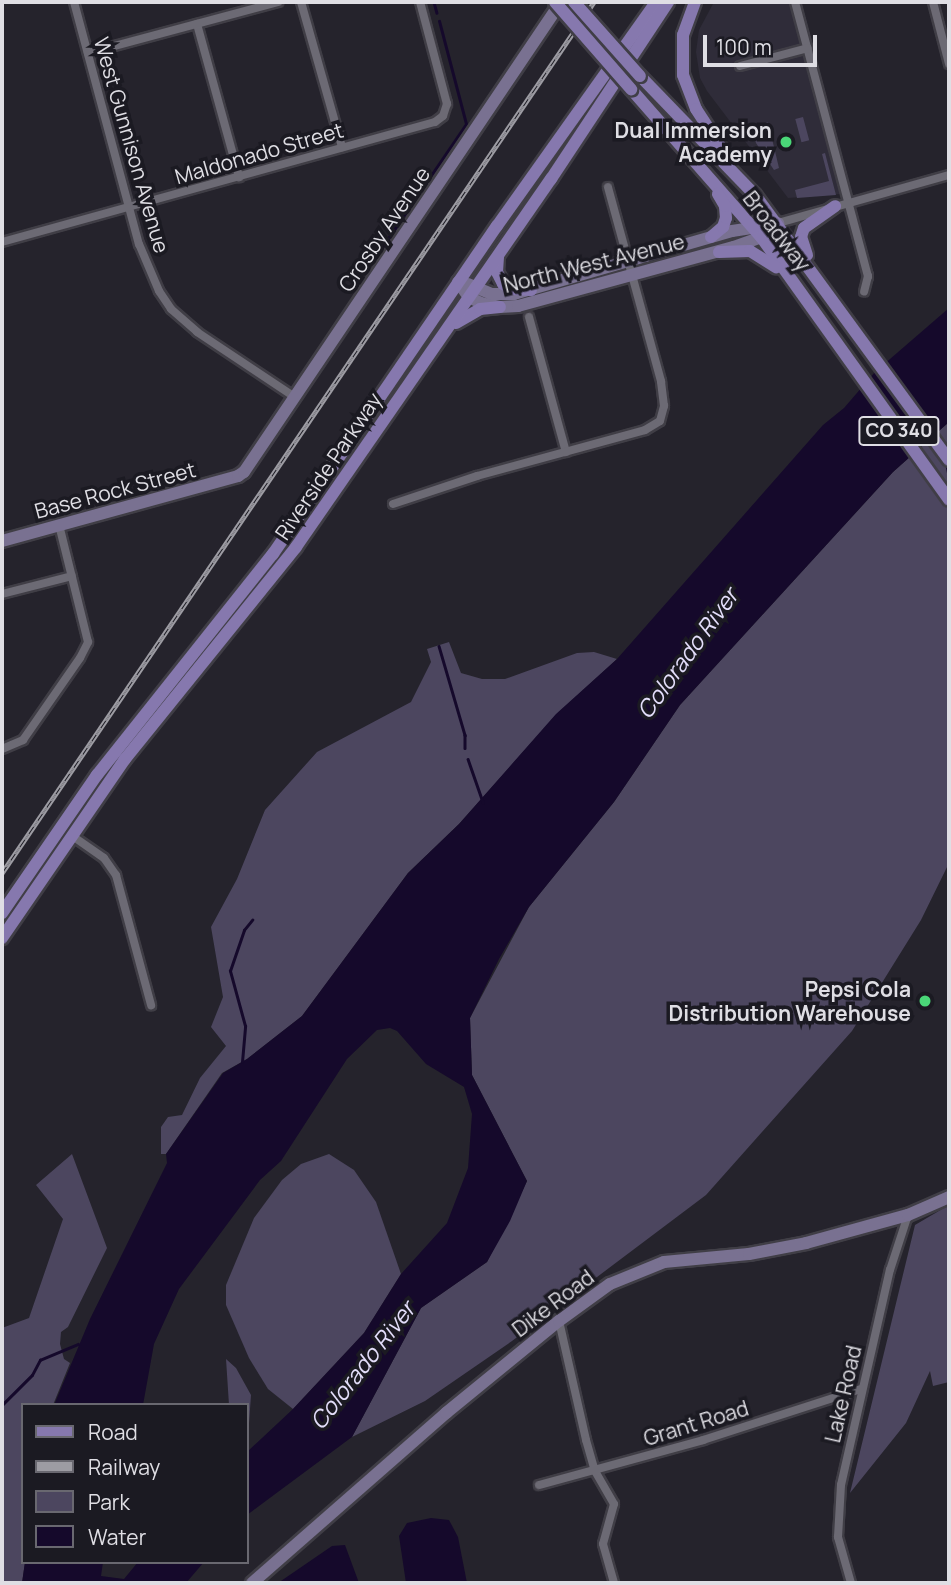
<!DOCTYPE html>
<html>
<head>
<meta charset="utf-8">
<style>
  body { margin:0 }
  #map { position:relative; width:951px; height:1585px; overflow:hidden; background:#25232c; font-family:Manrope,sans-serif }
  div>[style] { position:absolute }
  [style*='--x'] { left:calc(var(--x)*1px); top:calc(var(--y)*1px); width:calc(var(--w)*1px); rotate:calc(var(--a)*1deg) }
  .built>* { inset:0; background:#2f2c39 }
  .green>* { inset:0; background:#4c465f; transform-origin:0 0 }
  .water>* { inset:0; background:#15092b }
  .stream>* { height:2.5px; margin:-1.25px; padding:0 1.25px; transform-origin:1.25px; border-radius:1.25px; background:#15092b }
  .roads { filter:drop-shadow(2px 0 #403e46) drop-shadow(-2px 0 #403e46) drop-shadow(0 2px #403e46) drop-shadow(0 -2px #403e46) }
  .street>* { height:8px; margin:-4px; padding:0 4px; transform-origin:4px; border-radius:4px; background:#6c6a74 }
  .secondary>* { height:12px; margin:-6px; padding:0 6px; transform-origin:6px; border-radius:6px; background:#797191 }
  .primary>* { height:12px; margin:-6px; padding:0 6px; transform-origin:6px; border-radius:6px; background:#8678ae }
  .rail>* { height:5px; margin-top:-2.5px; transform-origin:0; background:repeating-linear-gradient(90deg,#1b1a22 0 8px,#9d9ca3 0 16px); box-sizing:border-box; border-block:2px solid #9d9ca3 }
  .bridges { filter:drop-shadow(2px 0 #403e46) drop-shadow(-2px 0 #403e46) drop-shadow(0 2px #403e46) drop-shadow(0 -2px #403e46) }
  .primary-bridge>* { height:12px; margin:-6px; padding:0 6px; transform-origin:6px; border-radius:6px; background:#8678ae }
  .dots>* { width:19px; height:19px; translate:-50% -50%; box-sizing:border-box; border:4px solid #1b1a22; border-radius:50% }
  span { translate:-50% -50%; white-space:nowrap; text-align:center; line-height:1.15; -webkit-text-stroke:7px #1b1a22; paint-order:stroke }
  .shield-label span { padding:2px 5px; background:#1b1a22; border:2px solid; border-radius:5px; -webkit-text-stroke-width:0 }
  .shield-label { font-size:19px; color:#dfdee4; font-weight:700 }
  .poi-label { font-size:21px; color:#dfdee4; font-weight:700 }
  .right { translate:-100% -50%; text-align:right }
  .street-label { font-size:21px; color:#dfdee4 }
  .water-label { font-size:23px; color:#e3defa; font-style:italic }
  .frame { position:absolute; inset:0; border:4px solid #dfdee4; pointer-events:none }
  .legend { position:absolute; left:21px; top:1403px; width:228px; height:161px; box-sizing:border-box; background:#1b1a22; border:2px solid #696870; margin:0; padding:9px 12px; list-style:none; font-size:21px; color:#dfdee4 }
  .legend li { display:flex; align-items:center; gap:14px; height:35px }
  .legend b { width:35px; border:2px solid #696870 }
  .scale { position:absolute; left:703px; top:35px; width:114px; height:32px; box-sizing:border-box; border:4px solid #dfdee4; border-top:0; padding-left:9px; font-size:21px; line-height:24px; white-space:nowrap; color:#dfdee4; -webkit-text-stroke:5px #1b1a22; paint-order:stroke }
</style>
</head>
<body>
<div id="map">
  <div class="built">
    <i style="clip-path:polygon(714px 2px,789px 2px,841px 194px,788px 198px,707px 91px,700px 78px,696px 52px,699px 30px)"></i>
  </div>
  <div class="green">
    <i style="left:803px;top:117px;width:24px;height:8px;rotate:75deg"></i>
    <i style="clip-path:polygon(768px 122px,779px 168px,774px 170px,756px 143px,752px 126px)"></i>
    <i style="clip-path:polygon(825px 153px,836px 195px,797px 198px,795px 190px,829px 181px,822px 154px)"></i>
    <i style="clip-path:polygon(949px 422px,949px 863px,921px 920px,852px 1031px,706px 1195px,512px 1341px,425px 1401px,352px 1437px,421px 1308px,487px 1262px,527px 1181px,472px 1075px,470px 1018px,529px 907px,614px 802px,680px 705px,893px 472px)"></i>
    <i style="clip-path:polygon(449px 642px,461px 673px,482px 679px,505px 679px,577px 653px,594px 652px,617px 659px,556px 715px,459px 824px,408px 873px,302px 1016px,247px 1059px,222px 1073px,166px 1154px,161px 1154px,161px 1127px,168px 1117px,182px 1115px,200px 1078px,226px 1046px,211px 1027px,223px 997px,211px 927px,237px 879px,265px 810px,317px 752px,411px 702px,431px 662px,427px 649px)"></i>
    <i style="clip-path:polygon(72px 1154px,107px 1248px,68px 1327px,61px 1332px,60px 1344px,64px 1359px,70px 1363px,53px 1405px,23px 1405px,23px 1562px,25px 1562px,22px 1583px,2px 1583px,2px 1328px,29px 1318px,63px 1219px,36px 1185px)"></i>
    <i style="clip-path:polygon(329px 1154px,354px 1170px,376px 1202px,401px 1274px,364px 1333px,293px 1409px,268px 1389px,249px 1358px,226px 1305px,226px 1285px,254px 1218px,282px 1180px,301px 1164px)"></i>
    <i style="clip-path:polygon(949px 1205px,949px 1382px,933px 1386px,930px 1371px,906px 1423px,850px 1493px,915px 1225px)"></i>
    <i style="clip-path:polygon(226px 1359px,236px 1368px,251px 1395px,247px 1452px,247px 1405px,229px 1405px)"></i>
  </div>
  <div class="water">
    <i style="clip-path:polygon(949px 308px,949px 422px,893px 472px,680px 705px,614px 802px,529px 907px,499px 959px,470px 1018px,472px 1075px,527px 1181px,510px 1221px,487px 1262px,421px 1308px,352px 1437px,247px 1515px,247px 1452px,293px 1409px,364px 1333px,401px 1274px,447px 1223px,468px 1168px,472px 1114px,464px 1087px,426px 1064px,397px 1031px,390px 1028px,377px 1030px,347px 1059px,281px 1161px,260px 1180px,179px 1289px,154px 1344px,143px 1405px,54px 1405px,90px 1319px,167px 1163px,166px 1154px,223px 1073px,247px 1059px,302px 1016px,408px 873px,459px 824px,556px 714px,617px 659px,823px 425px,844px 408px,875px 372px)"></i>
    <i style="clip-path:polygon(431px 1518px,449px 1520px,458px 1537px,467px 1583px,406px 1583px,399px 1536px,407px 1523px)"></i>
    <i style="clip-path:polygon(345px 1545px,359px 1583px,278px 1583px,332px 1546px)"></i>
    <i style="clip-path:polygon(25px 1562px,103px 1562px,101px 1576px,124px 1579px,138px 1562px,204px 1562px,186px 1583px,22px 1583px)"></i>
  </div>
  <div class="stream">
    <i style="--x:434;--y:2;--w:11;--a:75"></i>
    <i style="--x:374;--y:259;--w:163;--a:-55.7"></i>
    <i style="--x:466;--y:124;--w:106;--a:-104.7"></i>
    <i style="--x:947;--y:465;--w:10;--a:79"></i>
    <i style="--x:439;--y:646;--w:93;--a:73.7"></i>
    <i style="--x:465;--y:735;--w:13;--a:90"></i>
    <i style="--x:468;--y:759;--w:46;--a:70.8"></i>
    <i style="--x:242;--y:1062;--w:36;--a:-85"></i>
    <i style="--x:245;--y:1026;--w:57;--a:-105.3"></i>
    <i style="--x:230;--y:971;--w:43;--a:-71.1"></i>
    <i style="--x:244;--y:930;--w:13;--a:-51"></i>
    <i style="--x:2;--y:1405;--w:42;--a:-45"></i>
    <i style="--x:32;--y:1375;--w:17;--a:-62"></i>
    <i style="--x:40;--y:1360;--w:41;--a:-22.8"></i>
  </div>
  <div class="roads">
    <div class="street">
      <i style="--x:74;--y:2;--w:251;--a:75"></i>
      <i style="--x:139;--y:244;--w:51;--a:66.9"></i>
      <i style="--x:159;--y:291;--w:22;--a:56"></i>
      <i style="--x:171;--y:309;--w:35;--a:41"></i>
      <i style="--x:197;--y:332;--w:118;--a:33.6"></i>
      <i style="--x:301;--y:2;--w:151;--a:74.2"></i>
      <i style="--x:795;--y:2;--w:284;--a:75.1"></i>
      <i style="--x:868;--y:276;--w:16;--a:104"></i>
      <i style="--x:933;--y:2;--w:64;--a:75.5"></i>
      <i style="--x:197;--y:24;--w:159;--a:74.6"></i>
      <i style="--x:88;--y:53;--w:197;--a:-15"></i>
      <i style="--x:740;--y:66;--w:70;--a:-14.8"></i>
      <i style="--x:778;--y:223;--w:178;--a:-15.7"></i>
      <i style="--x:2;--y:242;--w:449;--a:-15.5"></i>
      <i style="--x:435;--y:122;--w:10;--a:-37"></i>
      <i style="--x:443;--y:116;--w:13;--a:-72"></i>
      <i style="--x:447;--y:104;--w:106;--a:-104.8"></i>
      <i style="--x:529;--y:317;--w:140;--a:74.7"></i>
      <i style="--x:393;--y:504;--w:89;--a:-18.4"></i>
      <i style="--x:477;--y:476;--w:174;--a:-15.3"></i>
      <i style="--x:645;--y:430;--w:17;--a:-31"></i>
      <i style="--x:660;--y:421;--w:16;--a:-75"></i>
      <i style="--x:664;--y:406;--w:25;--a:-97"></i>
      <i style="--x:661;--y:381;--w:201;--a:-105.3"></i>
      <i style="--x:2;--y:594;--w:72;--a:-14.4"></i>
      <i style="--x:2;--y:749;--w:23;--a:-23"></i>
      <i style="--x:23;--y:740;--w:100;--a:-55.2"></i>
      <i style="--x:80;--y:658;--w:18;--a:-63"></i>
      <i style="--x:88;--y:642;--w:121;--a:-103.9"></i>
      <i style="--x:71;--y:835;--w:40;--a:34.9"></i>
      <i style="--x:104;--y:858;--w:21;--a:55"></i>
      <i style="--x:116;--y:875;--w:135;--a:74.9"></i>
      <i style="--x:559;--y:1321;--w:122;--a:77.2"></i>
      <i style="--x:586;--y:1440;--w:32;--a:74"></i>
      <i style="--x:595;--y:1471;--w:38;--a:60"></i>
      <i style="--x:614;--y:1504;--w:41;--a:105.4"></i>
      <i style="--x:603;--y:1544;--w:41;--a:74.2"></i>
      <i style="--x:539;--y:1485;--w:170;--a:-15.3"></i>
      <i style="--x:703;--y:1440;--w:166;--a:-17.9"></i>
      <i style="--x:851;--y:1583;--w:48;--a:-105.8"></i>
      <i style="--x:838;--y:1537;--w:52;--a:-86.7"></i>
      <i style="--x:841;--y:1485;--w:221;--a:-77.2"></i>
      <i style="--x:890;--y:1270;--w:58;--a:-71.9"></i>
    </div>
    <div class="secondary">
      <i style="--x:458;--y:282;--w:19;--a:54"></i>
      <i style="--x:469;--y:297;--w:13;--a:27"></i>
      <i style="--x:481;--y:303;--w:19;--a:12"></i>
      <i style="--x:500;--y:307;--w:18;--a:-3"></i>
      <i style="--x:518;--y:306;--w:224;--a:-15.3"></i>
      <i style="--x:734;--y:247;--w:29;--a:-20"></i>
      <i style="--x:761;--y:237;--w:22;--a:-39"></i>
      <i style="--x:468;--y:284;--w:25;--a:23"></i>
      <i style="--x:491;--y:294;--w:23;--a:0"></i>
      <i style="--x:514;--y:294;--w:227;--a:-16.1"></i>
      <i style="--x:732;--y:231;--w:47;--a:-8.7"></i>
      <i style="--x:2;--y:541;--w:245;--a:-15.4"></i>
      <i style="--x:238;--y:476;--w:7;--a:-34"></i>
      <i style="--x:244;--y:472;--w:567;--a:-56"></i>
      <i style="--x:252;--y:1583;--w:258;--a:-41.2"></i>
      <i style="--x:446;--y:1413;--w:146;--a:-39.2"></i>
      <i style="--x:559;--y:1321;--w:63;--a:-36"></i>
      <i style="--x:610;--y:1284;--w:58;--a:-22.2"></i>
      <i style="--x:664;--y:1262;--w:85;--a:-5.4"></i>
      <i style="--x:749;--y:1254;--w:58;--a:-10.9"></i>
      <i style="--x:806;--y:1243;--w:106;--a:-15.4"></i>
      <i style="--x:908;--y:1215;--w:45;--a:-23.7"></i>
    </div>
    <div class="primary">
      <i style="--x:695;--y:2;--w:35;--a:110"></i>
      <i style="--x:683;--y:35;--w:40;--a:90"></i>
      <i style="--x:683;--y:75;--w:36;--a:69"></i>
      <i style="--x:696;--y:109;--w:51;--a:56.9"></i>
      <i style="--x:640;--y:76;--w:165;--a:46"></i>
      <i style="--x:755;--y:195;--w:328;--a:53.8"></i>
      <i style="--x:631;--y:89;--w:197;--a:48.7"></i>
      <i style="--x:761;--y:237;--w:323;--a:54.4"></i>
      <i style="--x:711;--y:237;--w:16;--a:-40"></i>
      <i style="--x:723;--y:227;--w:9;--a:-72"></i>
      <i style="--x:726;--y:218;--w:12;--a:-95"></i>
      <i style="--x:725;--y:206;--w:14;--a:-120"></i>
      <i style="--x:719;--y:252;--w:31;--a:-2"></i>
      <i style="--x:750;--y:251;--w:31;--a:32"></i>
      <i style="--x:807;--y:255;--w:19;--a:-108"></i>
      <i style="--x:801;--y:237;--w:9;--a:-72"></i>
      <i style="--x:804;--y:228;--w:38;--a:-35"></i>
      <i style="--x:498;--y:257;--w:15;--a:94"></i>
      <i style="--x:497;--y:272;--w:13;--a:63"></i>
      <i style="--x:503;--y:284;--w:11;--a:27"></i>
      <i style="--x:513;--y:289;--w:18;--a:3"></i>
      <i style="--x:456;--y:323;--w:28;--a:-30"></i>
      <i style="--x:480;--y:309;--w:20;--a:-6"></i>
      <i style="--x:2;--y:913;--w:168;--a:-55.5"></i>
      <i style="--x:97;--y:775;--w:283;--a:-51.5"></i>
      <i style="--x:273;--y:554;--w:397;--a:-55.7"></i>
      <i style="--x:497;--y:226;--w:275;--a:-54.6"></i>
      <i style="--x:2;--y:938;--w:217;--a:-55.5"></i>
      <i style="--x:125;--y:759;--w:272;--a:-51.1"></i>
      <i style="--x:296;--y:547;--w:448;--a:-55.3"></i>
      <i style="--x:551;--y:179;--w:212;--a:-56.5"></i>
    </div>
  </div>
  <div class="rail">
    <i style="--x:2;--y:873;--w:1053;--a:-55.8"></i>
  </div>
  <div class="bridges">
    <div class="primary-bridge">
      <i style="--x:555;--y:2;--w:116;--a:48.9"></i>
      <i style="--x:574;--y:2;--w:99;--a:48.3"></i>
    </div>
  </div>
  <div class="dots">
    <i style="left:786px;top:142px;background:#4ad778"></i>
    <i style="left:925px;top:1001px;background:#4ad778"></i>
  </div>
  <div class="shield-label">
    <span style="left:899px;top:431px">CO 340</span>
  </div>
  <div class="poi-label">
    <span class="right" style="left:772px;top:142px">Dual Immersion<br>Academy</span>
    <span class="right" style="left:911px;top:1001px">Pepsi Cola<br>Distribution Warehouse</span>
  </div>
  <div class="street-label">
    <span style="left:132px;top:145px;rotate:74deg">West Gunnison Avenue</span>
    <span style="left:259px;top:153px;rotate:-16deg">Maldonado Street</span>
    <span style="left:384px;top:229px;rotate:-56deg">Crosby Avenue</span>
    <span style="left:777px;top:231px;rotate:52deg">Broadway</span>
    <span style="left:594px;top:263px;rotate:-14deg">North West Avenue</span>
    <span style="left:328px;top:466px;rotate:-56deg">Riverside Parkway</span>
    <span style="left:115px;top:490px;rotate:-15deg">Base Rock Street</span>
    <span style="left:553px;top:1303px;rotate:-37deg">Dike Road</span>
    <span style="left:843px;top:1394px;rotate:-77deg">Lake Road</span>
    <span style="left:696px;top:1423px;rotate:-17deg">Grant Road</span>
  </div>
  <div class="water-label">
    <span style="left:687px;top:653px;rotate:-54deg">Colorado River</span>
    <span style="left:362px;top:1365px;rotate:-52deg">Colorado River</span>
  </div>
  <div class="frame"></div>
  <ul class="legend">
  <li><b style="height:9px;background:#8678ae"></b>Road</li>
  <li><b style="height:9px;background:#9d9ca3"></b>Railway</li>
  <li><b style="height:19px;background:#4c465f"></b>Park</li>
  <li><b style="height:19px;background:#15092b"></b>Water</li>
  </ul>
  <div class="scale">100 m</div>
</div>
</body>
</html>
